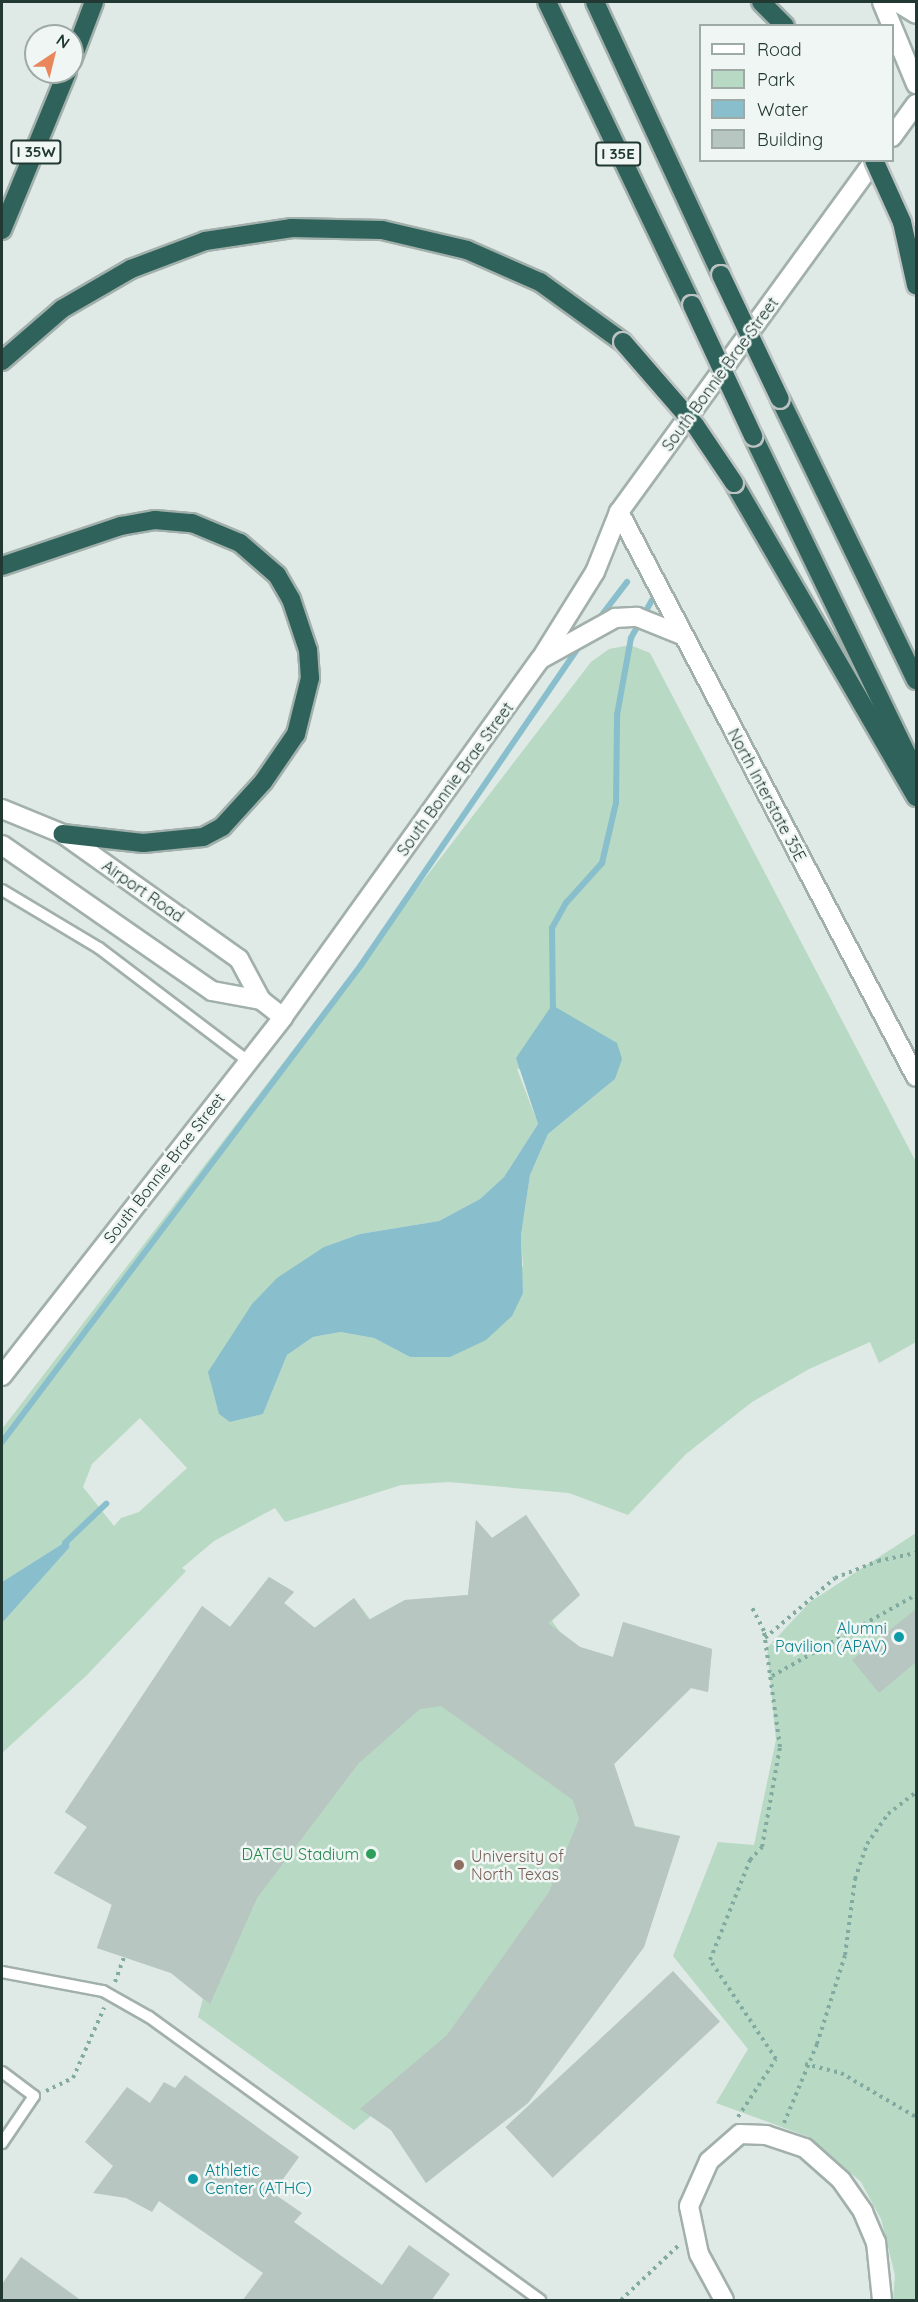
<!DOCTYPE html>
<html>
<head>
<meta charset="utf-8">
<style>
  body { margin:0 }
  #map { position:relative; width:918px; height:2302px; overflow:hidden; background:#dfe9e5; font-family:Quicksand,sans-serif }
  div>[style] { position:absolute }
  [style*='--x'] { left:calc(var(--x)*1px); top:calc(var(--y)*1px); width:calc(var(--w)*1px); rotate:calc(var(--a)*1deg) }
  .green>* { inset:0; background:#b8d9c3 }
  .water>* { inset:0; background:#89becc }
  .stream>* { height:6px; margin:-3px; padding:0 3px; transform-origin:3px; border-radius:3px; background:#89becc }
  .building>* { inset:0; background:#b7c6c1; transform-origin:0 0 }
  .path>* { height:4px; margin-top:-2px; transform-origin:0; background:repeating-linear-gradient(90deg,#81aba0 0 3px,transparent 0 7.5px) }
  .roads { filter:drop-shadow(2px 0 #a2b0ac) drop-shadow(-2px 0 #a2b0ac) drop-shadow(0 2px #a2b0ac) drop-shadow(0 -2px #a2b0ac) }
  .service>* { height:10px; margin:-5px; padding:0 5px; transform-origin:5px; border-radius:5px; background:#fff }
  .minor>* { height:18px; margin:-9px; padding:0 9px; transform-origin:9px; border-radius:9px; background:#fff }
  .tertiary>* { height:18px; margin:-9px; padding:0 9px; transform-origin:9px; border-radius:9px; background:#fff }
  .secondary>* { height:18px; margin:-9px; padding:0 9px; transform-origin:9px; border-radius:9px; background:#fff }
  .motorway>* { height:18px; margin:-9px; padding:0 9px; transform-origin:9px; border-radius:9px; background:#2f625a }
  .bridges { filter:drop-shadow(2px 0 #bcc3c2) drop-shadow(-2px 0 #bcc3c2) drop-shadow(0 2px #bcc3c2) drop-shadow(0 -2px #bcc3c2) }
  .motorway-bridge>* { height:18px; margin:-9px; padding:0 9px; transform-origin:9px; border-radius:9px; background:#2f625a }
  .dots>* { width:16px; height:16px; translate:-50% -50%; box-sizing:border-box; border:3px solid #eff6f3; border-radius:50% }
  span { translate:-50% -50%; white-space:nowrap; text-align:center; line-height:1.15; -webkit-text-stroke:5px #eff6f3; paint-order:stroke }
  .shield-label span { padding:2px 4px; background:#eff6f3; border:2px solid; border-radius:4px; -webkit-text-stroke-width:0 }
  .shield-label { font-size:15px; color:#213833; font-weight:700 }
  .street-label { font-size:16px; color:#213833 }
  .culture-label { font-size:16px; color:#0d838f }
  .right { translate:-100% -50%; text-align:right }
  .left { translate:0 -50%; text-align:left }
  .leisure-label { font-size:16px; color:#27864d }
  .education-label { font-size:16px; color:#785e54 }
  .frame { position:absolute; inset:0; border:3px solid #213833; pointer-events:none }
  .legend { position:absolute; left:699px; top:24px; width:195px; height:138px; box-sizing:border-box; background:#eff6f3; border:2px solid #9daaa6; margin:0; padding:8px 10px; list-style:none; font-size:18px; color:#213833 }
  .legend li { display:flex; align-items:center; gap:12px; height:30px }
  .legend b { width:30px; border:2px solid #9daaa6 }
  .north { position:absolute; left:24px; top:24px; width:60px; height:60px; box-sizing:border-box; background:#eff6f3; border:2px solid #9daaa6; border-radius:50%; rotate:35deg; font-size:16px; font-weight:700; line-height:24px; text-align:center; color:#213833 }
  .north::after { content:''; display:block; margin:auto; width:21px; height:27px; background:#e9865c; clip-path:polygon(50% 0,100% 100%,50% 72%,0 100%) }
</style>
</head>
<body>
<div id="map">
  <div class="green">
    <i style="clip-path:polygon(evenodd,630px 645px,650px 653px,916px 1162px,916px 1342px,879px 1363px,870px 1342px,809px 1369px,752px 1402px,686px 1454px,628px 1515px,569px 1493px,449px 1482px,401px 1485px,285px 1522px,275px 1508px,214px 1541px,182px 1568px,186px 1571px,86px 1676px,2px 1753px,2px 1623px,69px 1548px,70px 1539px,2px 1582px,2px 1429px,591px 662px,609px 649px,630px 645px,517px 1069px,615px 1079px,548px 1134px,530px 1175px,521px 1235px,523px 1266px,410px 1357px,374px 1338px,339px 1332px,313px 1337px,287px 1355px,263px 1414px,230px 1422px,324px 1247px,360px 1234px,439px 1221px,480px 1199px,504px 1177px,538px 1124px,517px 1069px,630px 645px,140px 1418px,187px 1468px,139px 1512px,121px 1518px,114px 1526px,83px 1487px,92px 1464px,140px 1418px)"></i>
    <i style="clip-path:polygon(526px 1515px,580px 1595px,552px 1621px,560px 1632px,580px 1647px,613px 1657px,623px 1622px,712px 1649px,708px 1692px,691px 1688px,614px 1764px,635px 1826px,680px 1836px,644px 1947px,528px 2103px,426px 2183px,391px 2130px,371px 2116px,354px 2130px,198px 2017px,203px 1999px,171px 1973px,97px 1948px,114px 1898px,100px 1898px,54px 1873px,87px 1827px,65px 1812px,202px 1606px,230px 1627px,269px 1577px,294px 1592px,284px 1603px,314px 1628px,354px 1598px,370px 1619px,405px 1600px,468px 1595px,476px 1520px,492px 1538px)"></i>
    <i style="clip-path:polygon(916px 1533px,916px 2300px,893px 2300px,895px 2275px,881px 2219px,861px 2182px,809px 2137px,716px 2103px,748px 2049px,673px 1956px,718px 1842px,754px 1845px,776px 1740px,767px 1648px,810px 1602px)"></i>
  </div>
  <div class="water">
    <i style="clip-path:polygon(552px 1005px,617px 1043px,622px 1059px,615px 1079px,548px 1134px,530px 1175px,521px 1235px,523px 1293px,512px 1316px,486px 1340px,450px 1357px,410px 1357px,374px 1338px,340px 1332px,313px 1337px,287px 1355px,263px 1414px,230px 1422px,219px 1414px,208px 1372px,252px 1304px,277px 1278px,324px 1247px,360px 1234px,439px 1221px,480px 1199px,504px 1177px,538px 1124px,516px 1058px)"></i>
    <i style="clip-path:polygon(70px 1539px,69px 1548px,2px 1623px,2px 1582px)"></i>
  </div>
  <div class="stream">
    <i style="--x:598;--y:620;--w:48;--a:-52.7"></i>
    <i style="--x:553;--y:1012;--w:84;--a:-90.7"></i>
    <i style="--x:552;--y:928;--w:29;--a:-61"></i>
    <i style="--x:566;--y:903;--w:54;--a:-48"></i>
    <i style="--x:602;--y:863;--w:62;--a:-76.9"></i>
    <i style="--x:616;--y:803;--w:88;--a:-89.3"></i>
    <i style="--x:617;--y:715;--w:78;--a:-79.7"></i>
    <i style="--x:631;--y:638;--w:43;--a:-61.1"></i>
    <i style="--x:2;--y:1442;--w:597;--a:-53.03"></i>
    <i style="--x:361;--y:965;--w:388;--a:-55.6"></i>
    <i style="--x:65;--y:1543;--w:57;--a:-43.6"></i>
  </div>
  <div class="building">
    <i style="clip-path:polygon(526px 1515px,580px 1595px,548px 1623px,580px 1647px,613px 1657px,623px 1622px,712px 1649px,708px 1692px,691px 1688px,614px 1764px,635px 1827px,680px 1836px,644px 1947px,528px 2103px,426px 2183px,391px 2130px,360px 2109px,447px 2035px,549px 1892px,579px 1819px,573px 1800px,441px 1706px,420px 1709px,358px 1764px,257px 1898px,210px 2004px,171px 1973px,97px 1948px,112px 1905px,54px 1873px,87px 1827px,65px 1812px,202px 1606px,230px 1627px,269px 1577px,294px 1592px,284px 1603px,315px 1628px,354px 1598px,369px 1620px,405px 1600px,468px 1595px,476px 1520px,492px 1538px)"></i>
    <i style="clip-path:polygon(916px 1609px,916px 1662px,879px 1693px,852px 1660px)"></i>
    <i style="left:673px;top:1971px;width:69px;height:229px;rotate:47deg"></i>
    <i style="clip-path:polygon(185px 2075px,299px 2157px,273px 2193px,302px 2213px,294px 2222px,382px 2285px,409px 2245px,450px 2274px,431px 2301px,242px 2301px,263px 2273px,159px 2201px,152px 2212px,126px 2198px,93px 2193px,113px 2166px,85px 2142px,127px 2087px,150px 2103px,164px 2082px,175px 2088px)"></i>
    <i style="clip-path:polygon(21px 2257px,82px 2301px,2px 2301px,2px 2284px)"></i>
  </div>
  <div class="path">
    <i style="--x:765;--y:1638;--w:92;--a:-40.6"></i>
    <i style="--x:835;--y:1578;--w:46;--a:-21.6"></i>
    <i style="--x:878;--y:1561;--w:39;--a:-12"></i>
    <i style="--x:772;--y:1676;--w:165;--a:-29.4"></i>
    <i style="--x:115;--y:1982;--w:27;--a:-70"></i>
    <i style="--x:805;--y:2064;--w:37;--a:14"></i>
    <i style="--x:841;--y:2073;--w:87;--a:30.4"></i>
    <i style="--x:46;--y:2091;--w:30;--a:-26"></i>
    <i style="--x:73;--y:2078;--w:77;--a:-66.1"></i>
    <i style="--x:738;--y:2117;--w:69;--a:-56.8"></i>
    <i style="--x:776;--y:2059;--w:119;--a:-123.7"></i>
    <i style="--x:710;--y:1960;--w:108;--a:-68.2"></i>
    <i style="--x:750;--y:1860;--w:18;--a:-47"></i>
    <i style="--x:762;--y:1847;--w:102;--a:-79.8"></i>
    <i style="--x:780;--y:1747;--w:117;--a:-97.9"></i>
    <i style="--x:764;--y:1631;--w:28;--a:-117"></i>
    <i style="--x:784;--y:2123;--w:86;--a:-67.3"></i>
    <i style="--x:817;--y:2044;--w:93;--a:-72.5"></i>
    <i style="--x:845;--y:1955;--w:77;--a:-82.5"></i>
    <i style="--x:855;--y:1879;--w:37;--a:-71"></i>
    <i style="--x:867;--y:1844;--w:37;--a:-55"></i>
    <i style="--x:888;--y:1814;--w:36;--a:-38"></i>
    <i style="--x:621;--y:2300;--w:81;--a:-43.5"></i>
  </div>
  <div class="roads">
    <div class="service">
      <i style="--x:2;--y:890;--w:113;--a:30.9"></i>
      <i style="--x:99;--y:948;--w:187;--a:37.2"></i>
      <i style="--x:2;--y:1972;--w:103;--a:10.7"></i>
      <i style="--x:103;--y:1991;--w:53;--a:29.5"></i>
      <i style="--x:149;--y:2017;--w:483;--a:35.9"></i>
      <i style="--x:2;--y:2072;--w:40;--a:37"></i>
      <i style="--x:34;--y:2096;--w:57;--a:124.2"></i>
    </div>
    <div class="minor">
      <i style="--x:724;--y:2300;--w:52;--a:-118.5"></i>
      <i style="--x:699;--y:2254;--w:49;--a:-101.8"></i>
      <i style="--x:689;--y:2206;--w:49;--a:-66"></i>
      <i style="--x:709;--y:2161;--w:41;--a:-41.1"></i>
      <i style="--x:740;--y:2134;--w:26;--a:2"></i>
      <i style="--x:766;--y:2135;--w:41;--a:18.4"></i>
      <i style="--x:805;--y:2148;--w:48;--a:41.6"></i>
      <i style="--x:841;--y:2180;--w:39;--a:55"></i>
      <i style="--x:863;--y:2212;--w:33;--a:67"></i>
      <i style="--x:876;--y:2242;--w:58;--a:84.1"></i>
    </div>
    <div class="tertiary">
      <i style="--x:2;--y:1376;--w:456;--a:-51.9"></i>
    </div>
    <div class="secondary">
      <i style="--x:882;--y:2;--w:89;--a:67.5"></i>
      <i style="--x:897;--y:2;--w:22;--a:32"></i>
      <i style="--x:892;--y:137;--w:41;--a:-54"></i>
      <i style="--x:619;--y:512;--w:638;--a:62.27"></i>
      <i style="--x:541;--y:659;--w:85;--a:-29"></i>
      <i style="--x:615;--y:618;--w:22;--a:-3"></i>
      <i style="--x:637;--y:617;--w:48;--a:21.8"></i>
      <i style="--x:2;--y:809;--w:66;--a:22.3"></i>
      <i style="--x:63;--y:834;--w:216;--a:35.4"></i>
      <i style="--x:239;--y:959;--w:47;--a:61.8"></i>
      <i style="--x:261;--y:1000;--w:28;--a:38"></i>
      <i style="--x:283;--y:1017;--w:440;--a:-54.3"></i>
      <i style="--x:540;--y:660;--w:104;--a:-58"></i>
      <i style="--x:595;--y:572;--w:65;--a:-68.2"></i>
      <i style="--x:619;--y:512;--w:435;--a:-54"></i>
      <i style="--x:2;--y:845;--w:256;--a:34.8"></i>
      <i style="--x:212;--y:991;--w:50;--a:10.4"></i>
    </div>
    <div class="motorway">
      <i style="--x:547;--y:2;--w:336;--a:64.4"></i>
      <i style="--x:595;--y:2;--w:301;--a:65.2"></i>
      <i style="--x:761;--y:2;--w:34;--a:45"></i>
      <i style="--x:72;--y:60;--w:62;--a:-69.2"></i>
      <i style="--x:2;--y:230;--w:171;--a:-67.6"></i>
      <i style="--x:2;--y:361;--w:79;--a:-40.9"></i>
      <i style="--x:62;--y:309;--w:80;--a:-30.1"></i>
      <i style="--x:131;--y:269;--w:79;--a:-20.7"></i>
      <i style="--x:205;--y:241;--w:88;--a:-8.5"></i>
      <i style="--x:292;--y:228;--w:90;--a:1.3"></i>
      <i style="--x:382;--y:230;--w:87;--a:13.2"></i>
      <i style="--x:467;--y:250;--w:80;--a:23.7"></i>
      <i style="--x:540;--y:282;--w:102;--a:35.9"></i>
      <i style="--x:780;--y:399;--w:312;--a:64.2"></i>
      <i style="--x:753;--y:436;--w:374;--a:64.2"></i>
      <i style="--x:734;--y:483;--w:363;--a:59.9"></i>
      <i style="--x:2;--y:566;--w:126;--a:-18.6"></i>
      <i style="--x:121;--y:526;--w:35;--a:-10"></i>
      <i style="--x:155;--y:520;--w:37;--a:5"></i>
      <i style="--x:192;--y:523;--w:52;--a:22.6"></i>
      <i style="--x:240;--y:543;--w:49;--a:40.9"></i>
      <i style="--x:277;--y:575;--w:28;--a:60"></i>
      <i style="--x:291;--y:599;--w:54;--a:71.6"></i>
      <i style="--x:308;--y:650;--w:28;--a:86"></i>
      <i style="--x:310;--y:678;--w:58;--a:104"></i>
      <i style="--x:296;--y:734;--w:58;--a:124.5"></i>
      <i style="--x:263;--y:782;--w:61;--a:132.3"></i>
      <i style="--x:222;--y:827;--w:21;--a:152"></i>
      <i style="--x:203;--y:837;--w:60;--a:174.3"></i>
      <i style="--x:143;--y:843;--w:81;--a:-173.6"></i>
    </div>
  </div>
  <div class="bridges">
    <div class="motorway-bridge">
      <i style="--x:874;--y:160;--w:68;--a:65.7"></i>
      <i style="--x:902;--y:222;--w:65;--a:77.5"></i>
      <i style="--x:721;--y:275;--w:137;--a:64.6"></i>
      <i style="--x:692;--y:305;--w:145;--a:65"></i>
      <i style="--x:623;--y:342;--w:110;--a:49.1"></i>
      <i style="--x:695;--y:425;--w:70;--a:56.1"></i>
    </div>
  </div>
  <div class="dots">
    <i style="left:899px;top:1637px;background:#0f9aa8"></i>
    <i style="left:371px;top:1854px;background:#2e9e5b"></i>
    <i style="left:459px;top:1865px;background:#8d6e63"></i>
    <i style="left:193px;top:2179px;background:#0f9aa8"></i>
  </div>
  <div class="shield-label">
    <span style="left:36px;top:152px">I 35W</span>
    <span style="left:618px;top:154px">I 35E</span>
  </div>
  <div class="street-label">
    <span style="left:720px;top:374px;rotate:-54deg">South Bonnie Brae Street</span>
    <span style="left:455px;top:779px;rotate:-54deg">South Bonnie Brae Street</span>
    <span style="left:767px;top:795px;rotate:62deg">North Interstate 35E</span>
    <span style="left:143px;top:891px;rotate:35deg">Airport Road</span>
    <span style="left:164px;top:1168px;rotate:-52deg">South Bonnie Brae Street</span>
  </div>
  <div class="culture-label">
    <span class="right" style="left:887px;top:1637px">Alumni<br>Pavilion (APAV)</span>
    <span class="left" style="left:205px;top:2179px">Athletic<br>Center (ATHC)</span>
  </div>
  <div class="leisure-label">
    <span class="right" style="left:359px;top:1854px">DATCU Stadium</span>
  </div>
  <div class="education-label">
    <span class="left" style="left:471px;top:1865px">University of<br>North Texas</span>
  </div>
  <div class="frame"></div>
  <ul class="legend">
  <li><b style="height:8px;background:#fff"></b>Road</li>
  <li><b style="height:16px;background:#b8d9c3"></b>Park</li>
  <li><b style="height:16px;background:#89becc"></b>Water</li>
  <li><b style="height:16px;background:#b7c6c1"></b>Building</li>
  </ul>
  <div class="north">N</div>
</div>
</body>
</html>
